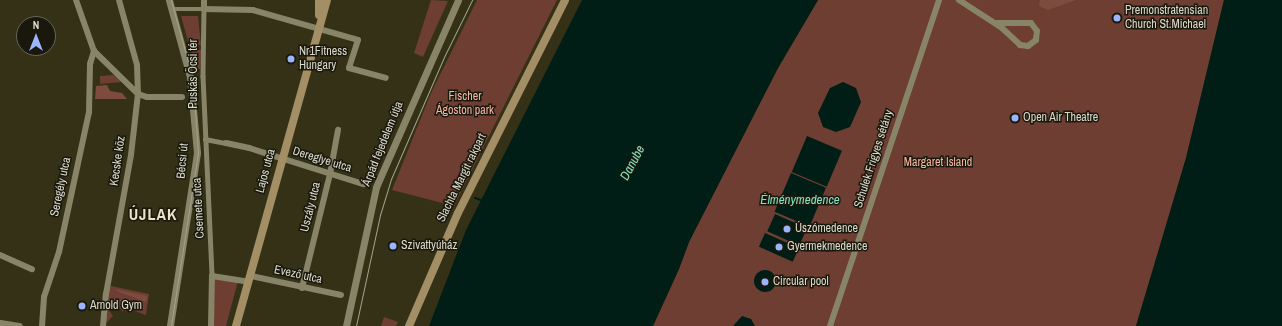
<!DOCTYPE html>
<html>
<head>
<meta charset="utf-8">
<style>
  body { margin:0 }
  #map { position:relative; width:1282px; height:326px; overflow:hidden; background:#343117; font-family:"Archivo Narrow",sans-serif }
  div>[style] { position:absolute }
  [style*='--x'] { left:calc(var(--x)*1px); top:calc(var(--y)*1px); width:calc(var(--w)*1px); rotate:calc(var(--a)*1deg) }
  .green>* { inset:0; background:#6d3e31 }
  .forest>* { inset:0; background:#7d4c3e }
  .water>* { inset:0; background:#001e15; transform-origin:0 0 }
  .round { border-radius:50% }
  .stream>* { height:2px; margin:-1px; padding:0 1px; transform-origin:1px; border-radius:1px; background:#001e15 }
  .pedestrian>* { height:4.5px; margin:-2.25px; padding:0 2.25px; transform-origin:2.25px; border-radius:2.25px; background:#878467 }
  .minor>* { height:6px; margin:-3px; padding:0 3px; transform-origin:3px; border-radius:3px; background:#878467 }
  .tertiary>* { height:7px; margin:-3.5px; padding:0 3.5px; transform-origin:3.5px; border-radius:3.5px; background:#878467 }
  .secondary>* { height:8px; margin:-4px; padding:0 4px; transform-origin:4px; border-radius:4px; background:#a38e65 }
  .tram>* { height:1px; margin:-0.5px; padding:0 0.5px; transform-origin:0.5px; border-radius:0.5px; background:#a3a28f }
  .dots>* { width:11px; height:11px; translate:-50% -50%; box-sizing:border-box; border:2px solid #1a180d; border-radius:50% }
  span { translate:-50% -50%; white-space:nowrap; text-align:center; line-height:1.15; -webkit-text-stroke:3px #1a180d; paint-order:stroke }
  .poi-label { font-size:12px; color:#dbdacb }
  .left { translate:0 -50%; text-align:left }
  .street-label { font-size:12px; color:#dbdacb }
  .park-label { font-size:12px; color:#f7b6a4 }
  .water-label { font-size:13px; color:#85e1bf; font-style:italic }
  .district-label { font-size:16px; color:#e9e5c6; font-weight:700; letter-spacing:1px }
  .north { position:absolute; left:16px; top:16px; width:40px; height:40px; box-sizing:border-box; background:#1a180d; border:1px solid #676659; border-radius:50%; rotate:0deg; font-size:11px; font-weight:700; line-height:16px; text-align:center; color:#dbdacb }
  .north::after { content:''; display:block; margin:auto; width:14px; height:18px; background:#9ab5fd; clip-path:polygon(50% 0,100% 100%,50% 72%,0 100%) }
</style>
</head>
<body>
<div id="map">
  <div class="green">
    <i style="clip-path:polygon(431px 0,448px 1px,423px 57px,414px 53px)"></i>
    <i style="clip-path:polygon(477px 0,557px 0,454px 206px,392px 190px,431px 93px)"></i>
    <i style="clip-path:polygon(818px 0,1224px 0,1186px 158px,1136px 326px,653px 326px,679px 269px,689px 242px,778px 68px)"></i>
    <i style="clip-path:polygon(181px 16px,198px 16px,201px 45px,189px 45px)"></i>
    <i style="clip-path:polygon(191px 50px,201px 50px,200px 69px,195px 69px)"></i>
    <i style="clip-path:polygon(114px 75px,122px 82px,100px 84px,100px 76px)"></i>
    <i style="clip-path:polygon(216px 278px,238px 281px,226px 326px,212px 326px,213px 280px)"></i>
    <i style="clip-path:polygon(111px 286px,149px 294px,146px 315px,132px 310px,122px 311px,117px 304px,109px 310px,113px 316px,105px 324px,108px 291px)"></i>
    <i style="clip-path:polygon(384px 317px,398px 322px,396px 326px,381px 326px)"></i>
  </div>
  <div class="forest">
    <i style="clip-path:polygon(1040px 0,1076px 0,1048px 10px,1039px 6px)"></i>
    <i style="clip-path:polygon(107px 85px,110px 91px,122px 93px,127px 99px,95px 99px,96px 86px)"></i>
    <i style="clip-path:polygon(115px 289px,147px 296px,146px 302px,119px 292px)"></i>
  </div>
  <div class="water">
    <i style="clip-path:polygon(582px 0,818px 0,778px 68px,689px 242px,679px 269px,653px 326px,429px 326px,466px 230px)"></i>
    <i style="clip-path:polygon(1224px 0,1282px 0,1282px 326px,1136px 326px,1186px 158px)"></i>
    <i style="clip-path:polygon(843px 82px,856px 88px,861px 102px,850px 127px,836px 132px,823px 127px,818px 113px,830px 88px)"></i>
    <i style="left:807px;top:136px;width:38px;height:39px;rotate:23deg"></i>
    <i style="left:791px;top:173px;width:38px;height:42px;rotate:23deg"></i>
    <i style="left:775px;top:214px;width:35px;height:19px;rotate:24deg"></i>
    <i style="left:765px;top:233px;width:37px;height:15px;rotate:24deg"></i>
    <i class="round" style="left:754px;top:270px;width:22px;height:22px"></i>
    <i style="clip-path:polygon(742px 316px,751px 319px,755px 326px,733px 326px)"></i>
  </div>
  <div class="stream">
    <i style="--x:475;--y:198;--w:9;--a:18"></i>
  </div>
  <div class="pedestrian">
    <i style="--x:172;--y:9;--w:32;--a:0"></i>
    <i style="--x:204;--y:9;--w:67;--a:90.9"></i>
    <i style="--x:203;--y:76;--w:200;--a:87.4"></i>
    <i style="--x:205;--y:139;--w:21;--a:11"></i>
  </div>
  <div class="minor">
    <i style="--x:76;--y:0;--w:54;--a:70.6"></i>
    <i style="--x:94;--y:51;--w:62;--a:44.3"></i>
    <i style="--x:138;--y:94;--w:9;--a:18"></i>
    <i style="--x:147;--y:97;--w:35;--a:0"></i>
    <i style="--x:204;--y:0;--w:9;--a:90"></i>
    <i style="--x:204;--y:9;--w:49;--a:1.2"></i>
    <i style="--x:253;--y:10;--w:109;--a:15.9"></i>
    <i style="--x:358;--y:40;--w:29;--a:108"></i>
    <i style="--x:349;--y:68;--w:38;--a:15"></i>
    <i style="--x:959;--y:0;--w:51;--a:33.1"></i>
    <i style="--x:1002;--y:28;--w:25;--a:43"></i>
    <i style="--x:1020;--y:45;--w:8;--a:7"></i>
    <i style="--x:1028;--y:46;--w:10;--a:-37"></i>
    <i style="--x:1036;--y:40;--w:9;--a:-84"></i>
    <i style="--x:1037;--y:31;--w:10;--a:-127"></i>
    <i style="--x:1031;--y:23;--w:35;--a:180"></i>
    <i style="--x:226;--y:143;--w:24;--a:12"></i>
    <i style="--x:249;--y:148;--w:120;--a:17.5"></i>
    <i style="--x:0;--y:255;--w:35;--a:24"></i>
    <i style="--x:251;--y:276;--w:92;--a:11.9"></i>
    <i style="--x:302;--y:288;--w:117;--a:-76.2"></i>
    <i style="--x:330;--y:174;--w:45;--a:-79.7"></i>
    <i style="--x:42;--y:326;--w:29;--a:-86"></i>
    <i style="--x:44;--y:297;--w:47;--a:-71.6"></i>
    <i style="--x:59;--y:252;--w:143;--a:-77.9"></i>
    <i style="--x:89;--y:112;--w:48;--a:-88.8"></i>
    <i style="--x:90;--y:64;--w:14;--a:-73"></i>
    <i style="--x:103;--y:326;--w:32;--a:-85"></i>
    <i style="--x:106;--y:294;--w:141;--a:-79.8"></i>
    <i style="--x:131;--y:155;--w:61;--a:-83.5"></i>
    <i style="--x:138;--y:94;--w:29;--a:-92"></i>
    <i style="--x:137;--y:65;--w:67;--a:-105.5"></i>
    <i style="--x:211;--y:326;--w:50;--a:-88.9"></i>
    <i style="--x:212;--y:276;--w:37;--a:9"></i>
    <i style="--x:830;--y:326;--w:344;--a:-71.5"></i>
  </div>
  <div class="tertiary">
    <i style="--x:169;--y:0;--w:80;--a:74.7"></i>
    <i style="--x:190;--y:77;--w:76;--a:84.7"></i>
    <i style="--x:197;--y:153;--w:175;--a:98.9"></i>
    <i style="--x:0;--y:323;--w:19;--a:9"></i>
    <i style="--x:346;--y:326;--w:142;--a:-77.8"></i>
    <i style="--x:376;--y:187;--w:204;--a:-66.3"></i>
  </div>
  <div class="secondary">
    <i style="--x:319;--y:0;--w:15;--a:90"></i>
    <i style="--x:236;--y:326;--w:338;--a:-74.4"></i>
    <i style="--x:409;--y:326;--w:123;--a:-66.6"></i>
    <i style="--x:458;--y:213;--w:238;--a:-63.3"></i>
  </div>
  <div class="tram">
    <i style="--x:171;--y:0;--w:83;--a:74.6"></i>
    <i style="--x:193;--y:80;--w:73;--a:86.1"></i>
    <i style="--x:198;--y:153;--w:175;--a:98.9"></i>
    <i style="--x:356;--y:326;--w:114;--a:-77.8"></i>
    <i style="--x:380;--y:215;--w:38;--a:-73"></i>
    <i style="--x:391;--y:179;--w:133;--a:-66.5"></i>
    <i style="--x:444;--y:57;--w:64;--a:-63.8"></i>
  </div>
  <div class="dots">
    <i style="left:1117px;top:18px;background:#9ab5fd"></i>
    <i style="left:291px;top:59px;background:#9ab5fd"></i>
    <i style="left:1015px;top:118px;background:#9ab5fd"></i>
    <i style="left:787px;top:229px;background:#9ab5fd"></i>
    <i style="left:393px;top:246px;background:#9ab5fd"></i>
    <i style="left:779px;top:247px;background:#9ab5fd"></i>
    <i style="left:765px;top:282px;background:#9ab5fd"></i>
    <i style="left:82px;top:306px;background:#9ab5fd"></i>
  </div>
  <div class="poi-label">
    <span class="left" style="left:1125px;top:18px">Premonstratensian<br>Church St.Michael</span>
    <span class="left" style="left:299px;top:59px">Nr1Fitness<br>Hungary</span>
    <span class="left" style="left:1023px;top:118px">Open Air Theatre</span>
    <span class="left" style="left:795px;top:229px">Úszómedence</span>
    <span class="left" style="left:401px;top:246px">Szivattyúház</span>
    <span class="left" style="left:787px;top:247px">Gyermekmedence</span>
    <span class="left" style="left:773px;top:282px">Circular pool</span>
    <span class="left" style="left:90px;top:306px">Arnold Gym</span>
  </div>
  <div class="street-label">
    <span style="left:194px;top:74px;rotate:-90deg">Puskás Öcsi tér</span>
    <span style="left:383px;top:144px;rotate:-68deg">Árpád fejedelem útja</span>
    <span style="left:874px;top:159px;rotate:-72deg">Schulek Frigyes sétány</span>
    <span style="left:322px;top:160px;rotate:17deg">Dereglye utca</span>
    <span style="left:118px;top:161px;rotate:-82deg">Kecske köz</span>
    <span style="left:183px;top:161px;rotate:-85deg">Bécsi út</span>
    <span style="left:266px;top:171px;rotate:-75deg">Lajos utca</span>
    <span style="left:462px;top:178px;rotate:-64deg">Slachta Margit rakpart</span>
    <span style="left:61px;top:187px;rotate:-78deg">Seregély utca</span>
    <span style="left:311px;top:207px;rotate:-76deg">Uszály utca</span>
    <span style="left:199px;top:208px;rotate:-93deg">Csemete utca</span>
    <span style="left:298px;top:275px;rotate:12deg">Evező utca</span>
  </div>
  <div class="park-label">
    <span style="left:465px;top:104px">Fischer<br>Ágoston park</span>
    <span style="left:938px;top:163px">Margaret Island</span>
  </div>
  <div class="water-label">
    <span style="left:633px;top:163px;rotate:-62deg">Danube</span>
    <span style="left:800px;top:200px">Élménymedence</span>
  </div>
  <div class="district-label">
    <span style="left:153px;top:214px">ÚJLAK</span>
  </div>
  <div class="north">N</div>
</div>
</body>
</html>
